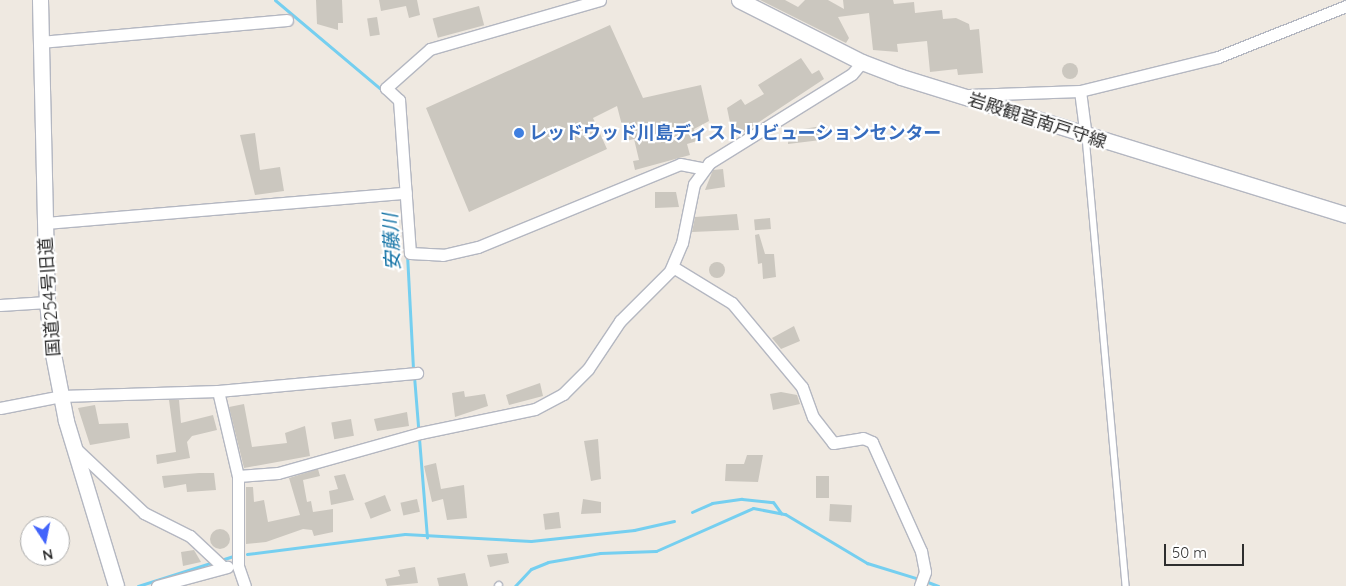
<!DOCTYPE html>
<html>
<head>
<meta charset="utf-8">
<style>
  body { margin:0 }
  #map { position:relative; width:1346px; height:586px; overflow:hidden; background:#efe9e1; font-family:Quicksand,"Noto Sans JP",sans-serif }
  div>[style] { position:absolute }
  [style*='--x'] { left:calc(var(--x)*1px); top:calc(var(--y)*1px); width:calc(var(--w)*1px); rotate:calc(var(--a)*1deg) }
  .stream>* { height:3px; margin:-1.5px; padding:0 1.5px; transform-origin:1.5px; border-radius:1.5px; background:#75cff0 }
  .building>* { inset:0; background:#cbc7bf; transform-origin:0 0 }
  .round { border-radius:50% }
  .roads { filter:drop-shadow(1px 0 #b4b7c1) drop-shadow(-1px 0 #b4b7c1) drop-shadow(0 1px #b4b7c1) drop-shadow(0 -1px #b4b7c1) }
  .lane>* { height:5.5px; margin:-2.75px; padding:0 2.75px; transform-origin:2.75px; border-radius:2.75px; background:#fff }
  .street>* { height:11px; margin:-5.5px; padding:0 5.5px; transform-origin:5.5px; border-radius:5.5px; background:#fff }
  .secondary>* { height:15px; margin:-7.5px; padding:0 7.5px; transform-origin:7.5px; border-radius:7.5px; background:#fff }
  .dots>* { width:14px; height:14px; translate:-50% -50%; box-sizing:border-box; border:2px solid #fff; border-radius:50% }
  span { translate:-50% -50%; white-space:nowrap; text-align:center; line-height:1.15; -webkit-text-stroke:4.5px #fff; paint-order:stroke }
  .street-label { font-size:18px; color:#2e2e2e }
  .shop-label { font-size:18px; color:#366cbe; font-weight:700 }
  .left { translate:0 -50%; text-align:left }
  .water-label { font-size:19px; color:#0d6fa3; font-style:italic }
  .north { position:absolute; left:20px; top:516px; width:50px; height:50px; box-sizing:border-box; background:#fff; border:1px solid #ababab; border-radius:50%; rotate:169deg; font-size:14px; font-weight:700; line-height:20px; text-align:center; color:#2e2e2e }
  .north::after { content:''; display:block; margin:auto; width:18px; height:22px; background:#4264fb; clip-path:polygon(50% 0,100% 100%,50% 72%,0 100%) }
  .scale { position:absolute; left:1164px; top:544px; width:80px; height:22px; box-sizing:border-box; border:2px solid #2e2e2e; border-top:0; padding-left:6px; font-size:15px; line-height:18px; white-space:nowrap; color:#2e2e2e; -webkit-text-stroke:4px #fff; paint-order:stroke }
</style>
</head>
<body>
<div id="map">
  <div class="stream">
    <i style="--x:275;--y:0;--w:141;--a:40.1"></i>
    <i style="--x:407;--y:254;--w:116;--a:87"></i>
    <i style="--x:414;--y:376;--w:162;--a:85.4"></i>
    <i style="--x:692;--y:512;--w:22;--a:-24"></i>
    <i style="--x:712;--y:503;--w:30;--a:-8"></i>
    <i style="--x:742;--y:499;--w:31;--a:6"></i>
    <i style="--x:773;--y:502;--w:14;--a:54"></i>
    <i style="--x:247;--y:554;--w:159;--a:-7.2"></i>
    <i style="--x:405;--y:534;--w:126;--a:3.2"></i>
    <i style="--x:531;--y:541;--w:104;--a:-6.1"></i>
    <i style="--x:634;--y:530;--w:41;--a:-12.7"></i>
    <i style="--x:224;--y:559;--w:9;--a:-18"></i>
    <i style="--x:925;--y:581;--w:14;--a:21"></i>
    <i style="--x:138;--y:586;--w:76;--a:-17.7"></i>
    <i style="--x:515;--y:586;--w:23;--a:-47"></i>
    <i style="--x:531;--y:569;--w:18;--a:-22"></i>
    <i style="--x:548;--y:562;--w:53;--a:-9.8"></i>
    <i style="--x:600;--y:553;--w:56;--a:-2"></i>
    <i style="--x:656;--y:551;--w:106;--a:-23.9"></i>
    <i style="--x:753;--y:508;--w:33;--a:11"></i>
    <i style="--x:785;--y:514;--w:96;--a:30.9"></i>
    <i style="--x:867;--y:563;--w:54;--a:17.1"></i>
  </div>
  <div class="building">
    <i style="clip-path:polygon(316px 0,342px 0,343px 23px,338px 23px,338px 30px,317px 24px)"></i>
    <i style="clip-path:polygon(379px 0,417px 0,420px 15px,409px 18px,406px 6px,381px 11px)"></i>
    <i style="clip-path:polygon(760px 0,785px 0,798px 7px,805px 0,828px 0,844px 9px,843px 0,893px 0,894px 4px,914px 2px,915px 13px,942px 10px,943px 19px,956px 18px,969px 24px,970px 30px,979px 29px,983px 73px,958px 75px,957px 69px,930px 72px,927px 41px,897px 44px,898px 52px,873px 50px,869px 13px,838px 17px,849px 38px,846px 43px)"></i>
    <i style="left:479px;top:6px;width:20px;height:48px;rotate:75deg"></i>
    <i style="left:377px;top:17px;width:18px;height:10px;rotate:81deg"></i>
    <i style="clip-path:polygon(610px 25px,643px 98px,701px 85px,709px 121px,694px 129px,697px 141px,687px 144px,690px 155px,635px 170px,633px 161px,639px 160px,634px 139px,626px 141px,617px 106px,593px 118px,607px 149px,469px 212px,426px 108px)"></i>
    <i style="clip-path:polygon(801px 58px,812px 74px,819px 70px,824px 79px,741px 134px,732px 132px,727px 108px,741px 99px,745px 105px,764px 94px,758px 85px)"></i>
    <i class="round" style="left:1062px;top:63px;width:16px;height:16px"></i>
    <i style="clip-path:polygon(816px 127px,827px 127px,829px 139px,788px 144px,789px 131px)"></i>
    <i style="clip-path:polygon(255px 133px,260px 170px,280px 167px,284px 191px,255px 195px,240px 135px)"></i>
    <i style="clip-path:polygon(723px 169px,725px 187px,705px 190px,713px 170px)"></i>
    <i style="clip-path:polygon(655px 192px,676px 192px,679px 207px,655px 208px)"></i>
    <i style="clip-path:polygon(737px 214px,739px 230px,692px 232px,695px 217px)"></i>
    <i style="left:770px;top:218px;width:11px;height:16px;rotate:85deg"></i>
    <i style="clip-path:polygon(759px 234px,765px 254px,774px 254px,776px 277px,763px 279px,762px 263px,758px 264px,755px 235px)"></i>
    <i class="round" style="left:709px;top:262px;width:16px;height:16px"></i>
    <i style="clip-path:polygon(794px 326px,800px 341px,781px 349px,772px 338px)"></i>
    <i style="clip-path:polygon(540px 383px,543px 396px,509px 405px,506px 395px)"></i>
    <i style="clip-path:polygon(464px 391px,465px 397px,485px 394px,488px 406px,455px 417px,452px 393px)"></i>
    <i style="clip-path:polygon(781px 392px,797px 395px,800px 404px,773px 410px,770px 394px)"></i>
    <i style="clip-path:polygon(169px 400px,179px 400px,181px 423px,213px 415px,217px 430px,192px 436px,187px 442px,190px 458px,157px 464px,156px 455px,176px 452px)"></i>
    <i style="clip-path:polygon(244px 404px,252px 447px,287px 443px,285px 433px,305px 426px,310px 456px,244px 468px,229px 407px)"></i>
    <i style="clip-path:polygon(95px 405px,99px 424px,128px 423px,130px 438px,90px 445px,78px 408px)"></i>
    <i style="clip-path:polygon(407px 412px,409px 426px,377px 431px,374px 419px)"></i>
    <i style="left:351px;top:419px;width:17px;height:20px;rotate:80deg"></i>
    <i style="clip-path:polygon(598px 439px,601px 479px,591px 481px,584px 441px)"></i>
    <i style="clip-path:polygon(747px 455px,763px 455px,758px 482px,725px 481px,726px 464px,744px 464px)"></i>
    <i style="clip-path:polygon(436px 463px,441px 489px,464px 485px,467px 518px,447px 520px,443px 499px,432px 502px,424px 466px)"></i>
    <i style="clip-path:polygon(318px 469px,320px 476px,303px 480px,307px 502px,311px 501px,313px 512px,333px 509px,333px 532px,314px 536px,312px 530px,303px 529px,266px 542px,246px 544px,246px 487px,253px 487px,254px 502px,264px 500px,268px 522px,300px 515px,289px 478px)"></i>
    <i style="clip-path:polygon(199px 473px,214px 473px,216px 490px,187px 492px,186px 484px,164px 488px,162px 476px)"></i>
    <i style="clip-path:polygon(345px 474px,354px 500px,331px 505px,329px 491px,338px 489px,334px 476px)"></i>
    <i style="left:816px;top:476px;width:13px;height:22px"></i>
    <i style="left:385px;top:495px;width:17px;height:22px;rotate:69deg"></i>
    <i style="left:417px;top:499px;width:13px;height:17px;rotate:77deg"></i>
    <i style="clip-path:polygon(583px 499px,601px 502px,601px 513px,581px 514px)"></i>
    <i style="left:830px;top:504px;width:22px;height:17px;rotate:3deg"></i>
    <i style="left:559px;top:512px;width:16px;height:16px;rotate:83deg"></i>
    <i class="round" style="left:210px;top:529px;width:20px;height:20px"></i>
    <i style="clip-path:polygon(194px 550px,201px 562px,183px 566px,181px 552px)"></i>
    <i style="clip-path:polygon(507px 553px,509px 563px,490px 567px,487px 555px)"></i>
    <i style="clip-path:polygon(415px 567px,418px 583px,387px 586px,385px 579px,400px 576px,398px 570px)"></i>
    <i style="clip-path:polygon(465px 573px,468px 586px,439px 586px,437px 578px)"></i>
  </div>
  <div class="roads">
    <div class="lane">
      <i style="--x:1086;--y:137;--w:451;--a:84.9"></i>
      <i style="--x:498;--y:586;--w:1;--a:-45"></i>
    </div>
    <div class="street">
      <i style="--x:600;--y:0;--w:177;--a:163.9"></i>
      <i style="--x:430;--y:49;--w:59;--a:138.4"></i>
      <i style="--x:386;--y:88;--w:18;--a:43"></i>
      <i style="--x:399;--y:100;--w:153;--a:85.9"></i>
      <i style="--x:410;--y:253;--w:33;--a:3"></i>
      <i style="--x:443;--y:255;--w:36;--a:-13"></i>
      <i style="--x:478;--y:247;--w:218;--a:-22.3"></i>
      <i style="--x:680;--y:164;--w:25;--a:11"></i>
      <i style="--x:40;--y:42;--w:248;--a:-5.1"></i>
      <i style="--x:969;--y:95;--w:111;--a:-2.1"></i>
      <i style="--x:1086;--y:137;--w:46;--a:-97.4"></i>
      <i style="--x:1080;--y:91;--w:142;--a:-13.8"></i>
      <i style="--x:1218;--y:57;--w:138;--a:-21.7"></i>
      <i style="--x:45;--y:223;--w:362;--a:-4.8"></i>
      <i style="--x:673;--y:267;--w:69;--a:31.4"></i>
      <i style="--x:732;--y:303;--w:109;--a:50.2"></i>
      <i style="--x:802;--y:387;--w:32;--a:70"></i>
      <i style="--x:813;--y:417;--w:33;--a:52"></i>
      <i style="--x:833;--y:443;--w:30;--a:-9"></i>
      <i style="--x:863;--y:438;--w:10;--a:24"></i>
      <i style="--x:872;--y:442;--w:120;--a:65.8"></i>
      <i style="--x:921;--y:551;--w:21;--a:79"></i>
      <i style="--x:925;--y:572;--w:15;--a:110"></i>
      <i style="--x:0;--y:305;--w:47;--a:-3.7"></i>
      <i style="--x:218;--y:391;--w:87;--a:76.8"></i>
      <i style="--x:238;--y:476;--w:90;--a:90"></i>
      <i style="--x:238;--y:566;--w:21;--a:71"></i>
      <i style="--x:0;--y:408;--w:62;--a:-11.1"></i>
      <i style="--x:61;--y:396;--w:157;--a:-1.8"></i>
      <i style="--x:218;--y:391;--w:200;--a:-5.2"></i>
      <i style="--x:73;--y:446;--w:98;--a:43.3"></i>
      <i style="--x:144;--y:513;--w:51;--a:26.6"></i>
      <i style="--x:190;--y:536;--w:45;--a:43.2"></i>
      <i style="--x:238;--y:476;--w:40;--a:-4.3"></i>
      <i style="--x:278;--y:473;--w:148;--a:-15.7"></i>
      <i style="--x:420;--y:433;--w:117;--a:-11.8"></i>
      <i style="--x:535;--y:409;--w:32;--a:-28"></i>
      <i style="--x:563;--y:394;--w:35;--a:-45"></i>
      <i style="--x:588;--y:369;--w:58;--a:-56.3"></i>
      <i style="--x:620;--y:321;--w:71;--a:-45"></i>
      <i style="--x:670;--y:271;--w:30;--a:-67"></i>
      <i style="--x:682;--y:243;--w:60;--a:-78.5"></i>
      <i style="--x:694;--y:184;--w:26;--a:-54"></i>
      <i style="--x:709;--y:163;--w:168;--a:-31.9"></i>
      <i style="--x:852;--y:74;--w:16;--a:-50"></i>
      <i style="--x:157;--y:586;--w:73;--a:-15.2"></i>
    </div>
    <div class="secondary">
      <i style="--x:40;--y:0;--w:302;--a:88.7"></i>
      <i style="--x:47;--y:302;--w:47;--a:83.9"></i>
      <i style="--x:52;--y:349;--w:73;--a:79"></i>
      <i style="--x:66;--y:421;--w:172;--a:73.1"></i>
      <i style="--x:739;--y:0;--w:138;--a:26.8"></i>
      <i style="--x:862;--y:62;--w:42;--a:21"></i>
      <i style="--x:901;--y:77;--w:466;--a:17.2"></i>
    </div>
  </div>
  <div class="dots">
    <i style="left:519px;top:133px;background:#3f7fe0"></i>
  </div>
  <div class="street-label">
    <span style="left:1037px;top:121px;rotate:18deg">岩殿観音南戸守線</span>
    <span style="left:50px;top:297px;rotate:-94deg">国道254号旧道</span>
  </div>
  <div class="shop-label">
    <span class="left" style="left:529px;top:133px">レッドウッド川島ディストリビューションセンター</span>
  </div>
  <div class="water-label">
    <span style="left:392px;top:242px;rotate:-93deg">安藤川</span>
  </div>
  <div class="north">N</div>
  <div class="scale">50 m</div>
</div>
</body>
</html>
